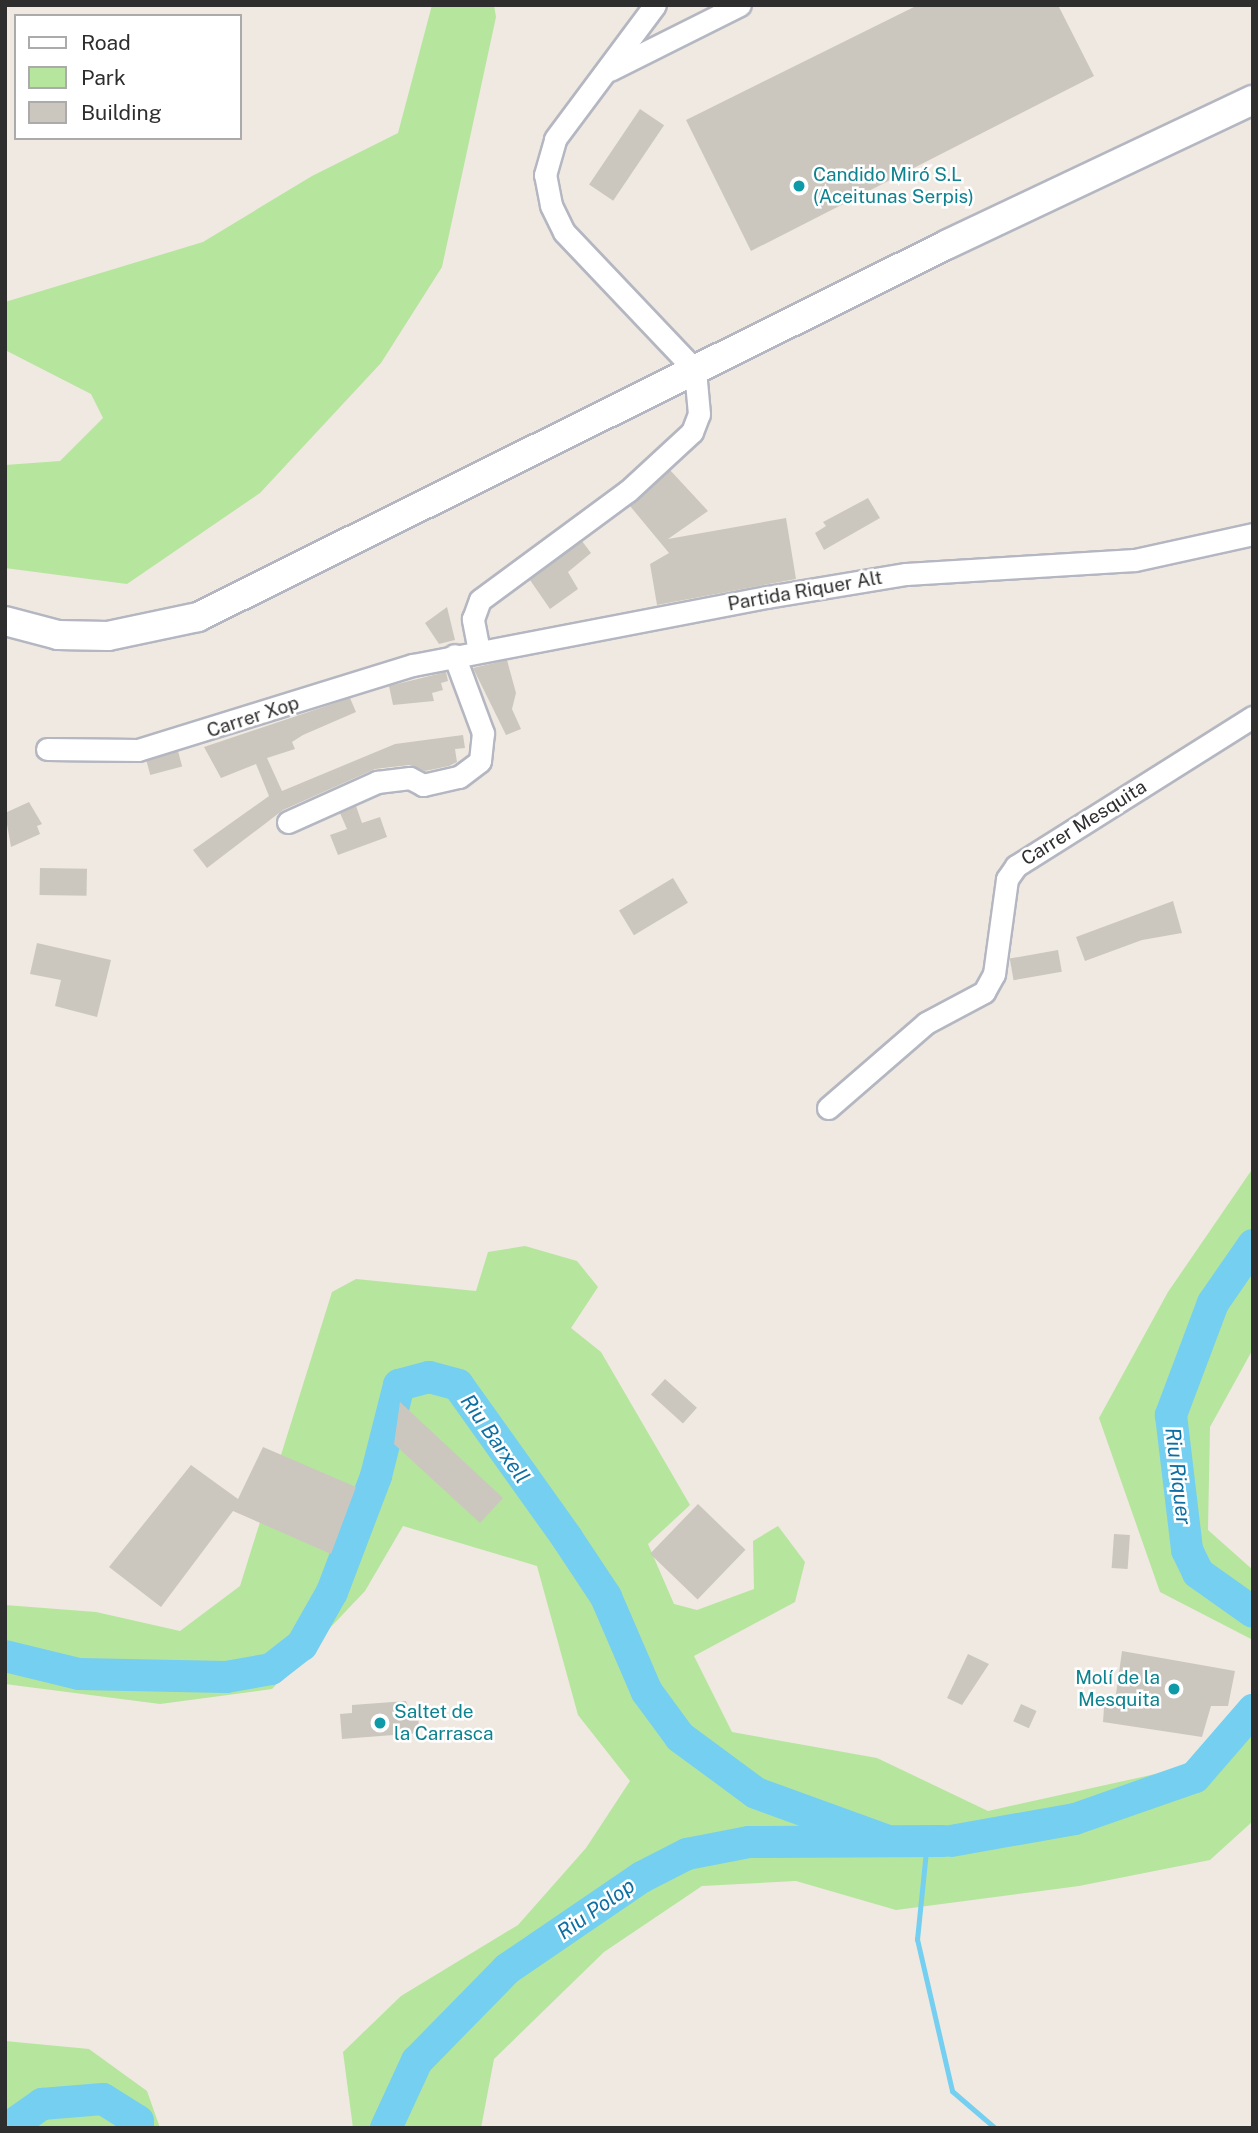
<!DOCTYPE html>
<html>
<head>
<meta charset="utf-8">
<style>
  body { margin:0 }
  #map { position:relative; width:1258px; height:2133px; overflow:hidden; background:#efe9e1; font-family:"Public Sans",sans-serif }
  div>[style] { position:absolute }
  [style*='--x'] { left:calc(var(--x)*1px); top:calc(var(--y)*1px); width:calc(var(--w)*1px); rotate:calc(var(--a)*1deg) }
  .green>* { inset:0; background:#b6e59e }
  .stream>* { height:5px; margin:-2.5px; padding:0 2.5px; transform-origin:2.5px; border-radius:2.5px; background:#75cff0 }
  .river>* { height:32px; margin:-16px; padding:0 16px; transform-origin:16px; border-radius:16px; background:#75cff0 }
  .building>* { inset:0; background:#cbc7bf; transform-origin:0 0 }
  .roads { filter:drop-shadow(2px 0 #b4b7c1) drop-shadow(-2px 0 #b4b7c1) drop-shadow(0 2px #b4b7c1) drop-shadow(0 -2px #b4b7c1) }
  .street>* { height:21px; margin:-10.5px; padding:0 10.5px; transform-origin:10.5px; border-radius:10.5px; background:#fff }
  .secondary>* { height:28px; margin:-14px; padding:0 14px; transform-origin:14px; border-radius:14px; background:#fff }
  .dots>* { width:19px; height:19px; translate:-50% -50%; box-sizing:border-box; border:4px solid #fff; border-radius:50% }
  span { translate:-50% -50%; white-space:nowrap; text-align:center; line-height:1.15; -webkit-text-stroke:5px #fff; paint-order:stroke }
  .culture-label { font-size:19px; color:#0d838f }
  .left { translate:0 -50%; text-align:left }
  .right { translate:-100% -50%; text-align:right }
  .street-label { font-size:19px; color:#2e2e2e }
  .water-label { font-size:21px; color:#0d6fa3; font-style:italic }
  .frame { position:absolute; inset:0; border:7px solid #2e2e2e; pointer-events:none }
  .legend { position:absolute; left:14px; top:14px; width:228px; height:126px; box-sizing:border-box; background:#fff; border:2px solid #ababab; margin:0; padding:9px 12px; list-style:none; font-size:21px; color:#2e2e2e }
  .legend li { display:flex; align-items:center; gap:14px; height:35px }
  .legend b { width:35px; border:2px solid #ababab }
</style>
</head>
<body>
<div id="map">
  <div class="green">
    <i style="clip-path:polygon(432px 5px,494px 5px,496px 17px,442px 267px,381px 363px,260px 493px,127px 584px,5px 568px,5px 465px,60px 461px,103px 418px,91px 394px,5px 350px,5px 302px,203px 242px,312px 176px,398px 133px)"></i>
    <i style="clip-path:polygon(1253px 1168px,1253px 1349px,1210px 1427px,1208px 1530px,1253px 1570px,1253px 1640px,1160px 1592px,1099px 1418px,1168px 1292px)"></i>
    <i style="clip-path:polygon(525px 1246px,577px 1261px,598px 1287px,571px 1328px,601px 1352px,690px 1505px,648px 1544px,674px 1604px,697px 1610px,754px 1589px,753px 1541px,778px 1526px,805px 1562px,795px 1602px,694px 1656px,732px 1732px,877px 1758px,988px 1811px,1178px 1769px,1253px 1714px,1253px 1821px,1210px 1860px,1079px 1886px,896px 1910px,796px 1881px,702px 1886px,604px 1952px,494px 2059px,481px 2128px,353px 2128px,343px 2052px,401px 1996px,518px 1925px,586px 1848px,630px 1781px,578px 1715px,537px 1566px,403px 1526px,365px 1591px,272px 1689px,160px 1704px,5px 1684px,5px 1605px,96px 1612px,180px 1631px,240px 1586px,332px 1292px,356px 1279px,476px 1291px,488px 1252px)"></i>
    <i style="clip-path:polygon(5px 2041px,89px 2049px,147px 2091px,160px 2128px,5px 2128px)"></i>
  </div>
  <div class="stream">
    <i style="--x:927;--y:1841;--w:99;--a:95.8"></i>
    <i style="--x:917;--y:1939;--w:156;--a:77"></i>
    <i style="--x:952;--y:2091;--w:57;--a:40.7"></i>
  </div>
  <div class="river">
    <i style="--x:1253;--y:1245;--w:70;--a:124.6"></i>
    <i style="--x:1213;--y:1303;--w:120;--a:110.6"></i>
    <i style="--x:1171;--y:1415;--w:136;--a:83.2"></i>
    <i style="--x:1187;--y:1550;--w:25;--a:64"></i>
    <i style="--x:1198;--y:1573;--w:67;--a:35.3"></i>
    <i style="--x:5;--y:1656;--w:76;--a:13.7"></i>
    <i style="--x:79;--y:1674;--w:147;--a:1.2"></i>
    <i style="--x:226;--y:1677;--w:46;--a:-10.1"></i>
    <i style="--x:271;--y:1669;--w:39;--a:-38"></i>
    <i style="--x:302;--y:1645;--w:61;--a:-60.5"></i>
    <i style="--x:332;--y:1592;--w:124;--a:-69.2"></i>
    <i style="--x:376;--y:1476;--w:94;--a:-75.8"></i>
    <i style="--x:399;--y:1385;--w:31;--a:-15"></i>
    <i style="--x:429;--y:1377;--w:30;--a:15"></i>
    <i style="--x:458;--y:1385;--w:188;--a:54.5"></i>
    <i style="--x:567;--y:1538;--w:71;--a:56.5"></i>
    <i style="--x:606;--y:1597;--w:103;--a:66.7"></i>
    <i style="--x:647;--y:1692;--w:56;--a:53.7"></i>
    <i style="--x:680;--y:1737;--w:94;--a:36.4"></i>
    <i style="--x:756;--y:1793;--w:140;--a:20"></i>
    <i style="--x:951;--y:1841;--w:126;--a:-10.1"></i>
    <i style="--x:1075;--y:1819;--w:127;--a:-19.3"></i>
    <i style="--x:1195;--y:1777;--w:89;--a:-49.1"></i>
    <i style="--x:8;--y:2128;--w:42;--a:-35.2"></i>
    <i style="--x:42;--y:2104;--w:61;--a:-4.7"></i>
    <i style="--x:103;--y:2099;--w:41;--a:32.2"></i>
    <i style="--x:138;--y:2121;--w:7;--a:90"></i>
    <i style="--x:386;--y:2128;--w:74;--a:-65.2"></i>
    <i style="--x:417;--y:2061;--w:129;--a:-45.6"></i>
    <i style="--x:507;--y:1969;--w:163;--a:-34.3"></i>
    <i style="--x:642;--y:1877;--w:51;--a:-27.1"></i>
    <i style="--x:687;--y:1854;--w:63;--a:-11"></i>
    <i style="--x:749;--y:1842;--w:194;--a:-0.3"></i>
  </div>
  <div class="building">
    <i style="clip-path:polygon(918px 5px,1058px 5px,1094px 76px,751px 251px,686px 120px)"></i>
    <i style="left:640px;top:109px;width:29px;height:91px;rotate:34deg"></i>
    <i style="clip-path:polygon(670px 470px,708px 511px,668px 539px,786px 518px,796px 579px,657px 605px,650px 564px,669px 553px,630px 506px)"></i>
    <i style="clip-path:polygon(868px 498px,880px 518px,824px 550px,815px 533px,826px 526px,823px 522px)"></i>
    <i style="clip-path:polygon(582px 541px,591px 553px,568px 572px,578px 589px,550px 609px,530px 580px)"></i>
    <i style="clip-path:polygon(447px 607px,455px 640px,439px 644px,425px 623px)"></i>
    <i style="clip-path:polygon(507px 660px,516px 693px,512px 709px,521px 729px,506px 735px,473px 668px)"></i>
    <i style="clip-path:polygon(446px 672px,448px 681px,441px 683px,443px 690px,432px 693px,434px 701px,393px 705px,389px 686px)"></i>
    <i style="clip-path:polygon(350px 698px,356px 712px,303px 735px,292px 742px,295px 749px,267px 758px,282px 791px,395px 744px,463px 735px,465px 748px,455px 749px,457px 762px,449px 766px,425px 771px,409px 765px,375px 769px,283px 810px,207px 868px,193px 850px,269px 796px,256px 764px,221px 778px,204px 747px)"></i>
    <i style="left:178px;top:751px;width:16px;height:33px;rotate:75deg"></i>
    <i style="clip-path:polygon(29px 802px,42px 824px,37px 826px,40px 834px,11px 847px,5px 813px)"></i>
    <i style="clip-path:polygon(356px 806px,362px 823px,380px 817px,387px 837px,338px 855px,330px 835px,347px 829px,340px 813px)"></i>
    <i style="left:40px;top:868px;width:47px;height:27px;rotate:1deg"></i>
    <i style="left:673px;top:878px;width:29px;height:63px;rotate:59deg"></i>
    <i style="clip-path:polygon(1173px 901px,1182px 933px,1142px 940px,1085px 961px,1076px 937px)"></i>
    <i style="clip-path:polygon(37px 943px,111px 960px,97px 1017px,55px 1006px,61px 980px,30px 974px)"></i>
    <i style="left:1058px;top:950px;width:22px;height:49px;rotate:80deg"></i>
    <i style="left:665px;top:1379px;width:43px;height:21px;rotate:42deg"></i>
    <i style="clip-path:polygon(400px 1402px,503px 1498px,480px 1523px,394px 1444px)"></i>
    <i style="clip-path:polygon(263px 1447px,356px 1487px,331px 1554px,233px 1511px,161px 1607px,109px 1567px,191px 1465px,238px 1499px)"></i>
    <i style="left:698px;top:1504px;width:66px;height:69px;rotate:44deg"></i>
    <i style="left:1114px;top:1534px;width:16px;height:34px;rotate:4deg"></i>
    <i style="clip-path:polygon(1122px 1651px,1235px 1671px,1228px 1706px,1211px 1706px,1202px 1737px,1103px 1722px,1104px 1707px,1114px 1708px)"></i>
    <i style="clip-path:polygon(968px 1654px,989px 1664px,962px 1705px,947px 1698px)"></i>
    <i style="clip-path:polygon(406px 1701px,409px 1709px,418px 1709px,419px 1733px,342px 1739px,340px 1714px,352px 1713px,352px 1705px)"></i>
    <i style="left:1021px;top:1704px;width:17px;height:19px;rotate:24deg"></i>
  </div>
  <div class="roads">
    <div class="street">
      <i style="--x:610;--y:70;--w:145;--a:-26.6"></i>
      <i style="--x:479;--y:651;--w:33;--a:-101"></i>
      <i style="--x:473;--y:619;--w:20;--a:-70"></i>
      <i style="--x:480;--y:600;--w:184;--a:-36.4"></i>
      <i style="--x:628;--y:491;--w:87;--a:-42.7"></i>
      <i style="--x:692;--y:432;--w:19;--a:-69"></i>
      <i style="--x:699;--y:414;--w:44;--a:-95.2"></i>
      <i style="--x:695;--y:370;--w:190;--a:-133.5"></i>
      <i style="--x:564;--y:232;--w:30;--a:-116"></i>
      <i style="--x:551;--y:205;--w:31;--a:-101"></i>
      <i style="--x:545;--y:175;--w:37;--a:-74"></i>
      <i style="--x:555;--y:139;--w:167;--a:-53.3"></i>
      <i style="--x:47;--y:749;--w:91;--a:0.6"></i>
      <i style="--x:138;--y:750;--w:288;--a:-17.2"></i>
      <i style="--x:413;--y:665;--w:360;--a:-10.9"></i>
      <i style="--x:767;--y:597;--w:141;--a:-9.4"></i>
      <i style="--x:906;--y:574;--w:229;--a:-3.5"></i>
      <i style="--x:1135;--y:560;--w:121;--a:-12.4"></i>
      <i style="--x:288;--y:822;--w:98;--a:-24.2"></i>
      <i style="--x:377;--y:782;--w:33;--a:-7"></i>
      <i style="--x:410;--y:778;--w:15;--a:28"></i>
      <i style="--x:423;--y:785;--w:37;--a:-13"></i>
      <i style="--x:459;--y:777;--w:26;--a:-37"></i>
      <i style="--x:480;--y:761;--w:28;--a:-84"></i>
      <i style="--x:483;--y:733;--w:83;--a:-110.4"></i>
      <i style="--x:828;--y:1108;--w:130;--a:-40.9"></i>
      <i style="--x:926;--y:1023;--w:66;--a:-28.1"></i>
      <i style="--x:984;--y:992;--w:21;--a:-61"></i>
      <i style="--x:994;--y:974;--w:96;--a:-82.2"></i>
      <i style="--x:1007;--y:879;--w:16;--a:-55"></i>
      <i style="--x:1016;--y:866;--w:280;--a:-32.2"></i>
    </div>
    <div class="secondary">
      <i style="--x:5;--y:621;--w:55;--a:14.8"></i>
      <i style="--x:58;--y:635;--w:50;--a:1.1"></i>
      <i style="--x:108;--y:636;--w:92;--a:-11.9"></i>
      <i style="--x:198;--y:617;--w:838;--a:-26.44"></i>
      <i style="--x:948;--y:244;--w:337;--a:-25.3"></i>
    </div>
  </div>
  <div class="dots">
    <i style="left:799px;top:186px;background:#0f9aa8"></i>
    <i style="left:1174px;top:1689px;background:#0f9aa8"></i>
    <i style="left:380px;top:1723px;background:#0f9aa8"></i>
  </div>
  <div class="culture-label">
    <span class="left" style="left:813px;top:186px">Candido Miró S.L<br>(Aceitunas Serpis)</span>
    <span class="right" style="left:1160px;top:1689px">Molí de la<br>Mesquita</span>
    <span class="left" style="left:394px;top:1723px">Saltet de<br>la Carrasca</span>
  </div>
  <div class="street-label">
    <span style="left:805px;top:591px;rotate:-10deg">Partida Riquer Alt</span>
    <span style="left:253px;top:717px;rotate:-18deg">Carrer Xop</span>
    <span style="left:1084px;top:823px;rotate:-32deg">Carrer Mesquita</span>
  </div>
  <div class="water-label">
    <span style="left:495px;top:1439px;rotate:55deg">Riu Barxell</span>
    <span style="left:1178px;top:1476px;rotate:83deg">Riu Riquer</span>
    <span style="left:596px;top:1909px;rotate:-35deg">Riu Polop</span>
  </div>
  <div class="frame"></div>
  <ul class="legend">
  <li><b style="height:9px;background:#fff"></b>Road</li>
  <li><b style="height:19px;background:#b6e59e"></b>Park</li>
  <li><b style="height:19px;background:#cbc7bf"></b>Building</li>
  </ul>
</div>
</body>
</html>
